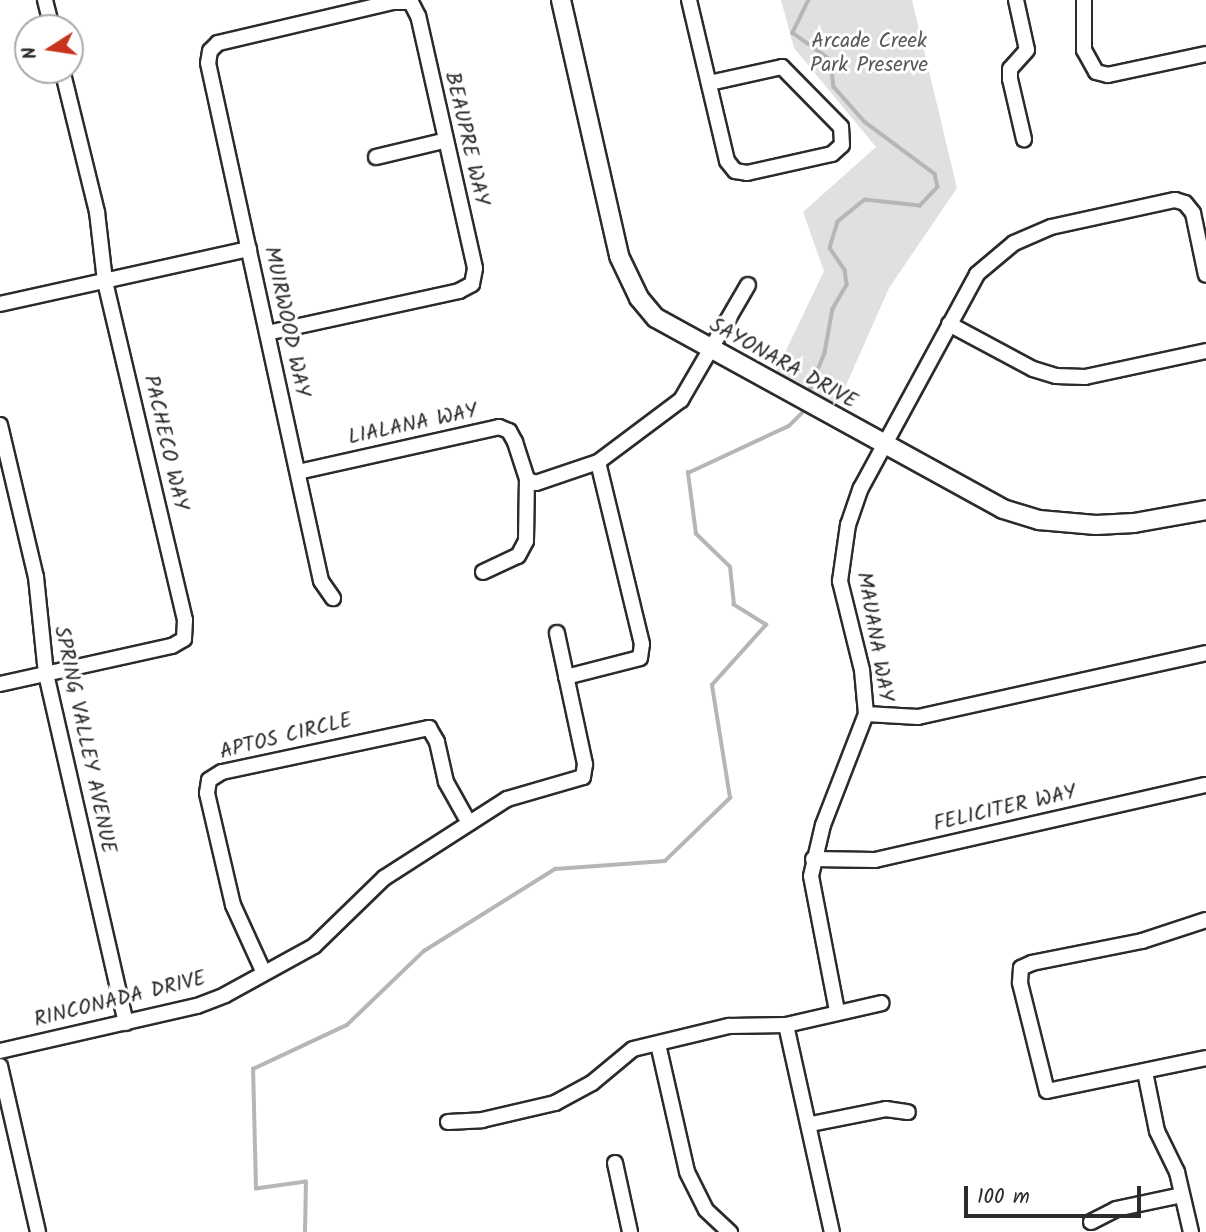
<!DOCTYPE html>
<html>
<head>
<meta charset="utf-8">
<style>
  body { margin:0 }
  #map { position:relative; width:1206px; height:1232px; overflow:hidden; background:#fff; font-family:Kalam,sans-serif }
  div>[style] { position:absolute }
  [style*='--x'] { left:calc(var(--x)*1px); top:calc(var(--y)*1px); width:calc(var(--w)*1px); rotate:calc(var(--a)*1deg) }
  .green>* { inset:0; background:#e0e0e0 }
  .stream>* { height:3.5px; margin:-1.75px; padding:0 1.75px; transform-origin:1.75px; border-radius:1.75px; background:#b6b6b6 }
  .roads { filter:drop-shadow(2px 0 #2b2b2b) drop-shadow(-2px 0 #2b2b2b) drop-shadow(0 2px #2b2b2b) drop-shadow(0 -2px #2b2b2b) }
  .minor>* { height:14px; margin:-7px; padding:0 7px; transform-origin:7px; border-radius:7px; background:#fff }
  .tertiary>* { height:18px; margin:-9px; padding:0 9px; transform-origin:9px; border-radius:9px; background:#fff }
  span { translate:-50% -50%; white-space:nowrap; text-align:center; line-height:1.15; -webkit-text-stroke:6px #fff; paint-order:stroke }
  .park-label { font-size:21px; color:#585858 }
  .street-label { font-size:21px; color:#2b2b2b }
  .north { position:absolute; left:14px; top:14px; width:70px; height:70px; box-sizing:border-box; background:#fff; border:2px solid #aaa; border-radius:50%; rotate:258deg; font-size:19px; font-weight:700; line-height:28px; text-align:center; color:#2b2b2b }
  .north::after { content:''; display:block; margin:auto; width:24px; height:32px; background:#c8321e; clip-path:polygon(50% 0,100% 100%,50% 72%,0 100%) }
  .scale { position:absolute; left:964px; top:1186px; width:177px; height:32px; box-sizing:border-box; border:4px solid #2b2b2b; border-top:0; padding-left:9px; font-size:21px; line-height:24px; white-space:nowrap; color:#2b2b2b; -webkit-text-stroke:5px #fff; paint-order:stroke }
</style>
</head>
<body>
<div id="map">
  <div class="green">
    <i style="clip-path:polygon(781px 0,912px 0,957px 188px,889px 288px,832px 417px,770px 384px,824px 271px,803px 212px,876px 147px,794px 48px)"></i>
  </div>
  <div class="stream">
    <i style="--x:809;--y:0;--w:37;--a:116"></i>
    <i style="--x:793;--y:33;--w:47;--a:35.4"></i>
    <i style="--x:831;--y:60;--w:27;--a:84"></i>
    <i style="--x:834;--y:87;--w:47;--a:48.5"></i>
    <i style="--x:865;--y:122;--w:87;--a:36.6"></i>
    <i style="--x:935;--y:174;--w:13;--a:77"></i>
    <i style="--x:938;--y:187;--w:26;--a:133"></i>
    <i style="--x:920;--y:206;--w:55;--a:-173.8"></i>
    <i style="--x:865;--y:200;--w:35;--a:141"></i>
    <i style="--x:838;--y:222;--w:27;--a:107"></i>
    <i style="--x:830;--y:248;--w:27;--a:56"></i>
    <i style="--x:845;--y:270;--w:15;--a:82"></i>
    <i style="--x:847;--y:285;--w:28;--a:120"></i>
    <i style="--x:833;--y:309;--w:45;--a:100.3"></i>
    <i style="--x:825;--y:353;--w:43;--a:111.8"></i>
    <i style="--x:305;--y:1232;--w:50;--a:-88.9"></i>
    <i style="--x:306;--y:1182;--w:50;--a:172"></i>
    <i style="--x:256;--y:1189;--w:120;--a:-91.4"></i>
    <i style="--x:253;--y:1069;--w:104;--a:-25.1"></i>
    <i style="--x:347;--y:1025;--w:107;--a:-43.9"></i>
    <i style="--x:424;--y:951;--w:155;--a:-32"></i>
    <i style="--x:555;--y:869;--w:110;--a:-4.2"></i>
    <i style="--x:665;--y:861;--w:91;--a:-44.1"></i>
    <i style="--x:730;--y:798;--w:114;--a:-99.1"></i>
    <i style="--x:712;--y:685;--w:81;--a:-48"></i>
    <i style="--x:766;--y:625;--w:38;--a:-148"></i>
    <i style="--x:734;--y:605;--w:38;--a:-96"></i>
    <i style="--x:730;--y:567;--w:47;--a:-135.9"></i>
    <i style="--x:696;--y:534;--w:62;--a:-97.5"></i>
    <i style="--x:688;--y:473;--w:111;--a:-25"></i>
    <i style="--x:789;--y:426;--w:18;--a:-45"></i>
  </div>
  <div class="roads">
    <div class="minor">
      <i style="--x:45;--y:0;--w:29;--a:76"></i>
      <i style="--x:689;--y:0;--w:165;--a:76.7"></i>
      <i style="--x:727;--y:161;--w:13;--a:51"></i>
      <i style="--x:735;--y:171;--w:12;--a:9"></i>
      <i style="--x:747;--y:173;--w:87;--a:-12.6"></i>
      <i style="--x:832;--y:154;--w:13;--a:-42"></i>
      <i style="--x:842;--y:145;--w:18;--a:-93"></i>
      <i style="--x:841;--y:127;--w:84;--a:-134.5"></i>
      <i style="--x:782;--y:67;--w:75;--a:167.6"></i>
      <i style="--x:1016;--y:0;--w:51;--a:77.6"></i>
      <i style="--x:1027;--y:50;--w:25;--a:132"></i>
      <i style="--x:1010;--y:69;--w:10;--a:90"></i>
      <i style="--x:1010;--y:79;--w:62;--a:76.9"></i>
      <i style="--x:1084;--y:0;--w:50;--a:90"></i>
      <i style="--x:1084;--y:50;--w:25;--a:61"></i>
      <i style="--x:1096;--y:72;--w:12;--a:14"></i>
      <i style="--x:1108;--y:75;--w:100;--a:-12.1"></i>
      <i style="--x:376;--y:157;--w:69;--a:-13.4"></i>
      <i style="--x:0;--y:304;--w:255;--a:-12.5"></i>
      <i style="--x:949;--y:324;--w:95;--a:28.2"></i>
      <i style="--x:1033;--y:369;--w:24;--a:17"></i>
      <i style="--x:1056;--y:376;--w:29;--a:2"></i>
      <i style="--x:1085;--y:377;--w:124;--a:-12.1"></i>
      <i style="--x:267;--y:333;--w:197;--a:-12.3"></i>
      <i style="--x:459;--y:291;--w:15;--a:-28"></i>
      <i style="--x:472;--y:284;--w:16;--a:-79"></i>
      <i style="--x:475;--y:268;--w:258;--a:-102.7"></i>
      <i style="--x:418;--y:16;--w:16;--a:-117"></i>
      <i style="--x:411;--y:2;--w:18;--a:180"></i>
      <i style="--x:393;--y:2;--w:180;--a:166.8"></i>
      <i style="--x:218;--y:43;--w:11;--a:135"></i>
      <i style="--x:210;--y:51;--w:12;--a:99"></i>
      <i style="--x:208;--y:63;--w:530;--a:77.69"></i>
      <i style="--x:321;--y:581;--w:21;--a:55"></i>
      <i style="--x:0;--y:425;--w:156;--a:76.7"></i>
      <i style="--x:36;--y:577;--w:98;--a:84.1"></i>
      <i style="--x:46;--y:674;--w:358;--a:77.1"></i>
      <i style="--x:298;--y:472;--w:206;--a:-12.6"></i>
      <i style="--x:499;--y:427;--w:11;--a:22"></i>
      <i style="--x:509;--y:431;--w:13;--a:61"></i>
      <i style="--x:515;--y:442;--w:40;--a:72"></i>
      <i style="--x:527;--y:480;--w:9;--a:18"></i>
      <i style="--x:536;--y:483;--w:65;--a:-18.7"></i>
      <i style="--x:598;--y:462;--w:104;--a:-36.8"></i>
      <i style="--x:681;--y:400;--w:133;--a:-59.8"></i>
      <i style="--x:483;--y:572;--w:38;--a:-25"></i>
      <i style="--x:518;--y:556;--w:17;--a:-62"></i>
      <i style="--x:526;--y:541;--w:61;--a:-89.1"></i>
      <i style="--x:566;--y:677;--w:76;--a:-14.4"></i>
      <i style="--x:640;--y:658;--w:14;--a:-82"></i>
      <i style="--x:642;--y:644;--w:187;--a:-103.6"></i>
      <i style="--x:0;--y:684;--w:176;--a:-12.5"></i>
      <i style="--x:172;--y:646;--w:14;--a:-30"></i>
      <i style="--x:184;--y:639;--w:19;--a:-87"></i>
      <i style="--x:185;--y:620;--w:348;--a:-103.3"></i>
      <i style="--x:105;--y:281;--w:69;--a:-96.6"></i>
      <i style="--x:97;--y:212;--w:146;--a:-103.8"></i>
      <i style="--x:866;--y:714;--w:52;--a:3.3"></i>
      <i style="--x:918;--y:717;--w:295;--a:-12.5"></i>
      <i style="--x:813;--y:859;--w:62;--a:0.9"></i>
      <i style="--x:875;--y:860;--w:339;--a:-12.8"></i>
      <i style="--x:1206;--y:920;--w:67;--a:161.8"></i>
      <i style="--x:1142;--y:941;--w:112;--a:168.7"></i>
      <i style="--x:1032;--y:963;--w:12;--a:156"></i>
      <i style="--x:1021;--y:968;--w:15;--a:94"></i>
      <i style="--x:1020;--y:983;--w:111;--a:76"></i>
      <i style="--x:1047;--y:1091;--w:162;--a:-11.7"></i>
      <i style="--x:264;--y:973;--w:75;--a:-114.5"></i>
      <i style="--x:233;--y:905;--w:115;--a:-103.1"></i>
      <i style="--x:207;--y:793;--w:13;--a:-81"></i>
      <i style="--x:209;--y:780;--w:15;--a:-32"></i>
      <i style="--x:222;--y:772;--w:212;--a:-12"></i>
      <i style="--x:429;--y:728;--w:16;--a:60"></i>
      <i style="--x:437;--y:742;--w:41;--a:77.3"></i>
      <i style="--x:446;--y:782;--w:47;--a:60.7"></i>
      <i style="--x:837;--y:1011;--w:137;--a:-100.9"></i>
      <i style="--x:811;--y:876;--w:52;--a:-76.8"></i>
      <i style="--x:823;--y:825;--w:119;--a:-68.8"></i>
      <i style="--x:866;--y:714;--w:44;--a:-95.2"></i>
      <i style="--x:862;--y:670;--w:92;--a:-103.9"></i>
      <i style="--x:840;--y:581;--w:57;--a:-81.9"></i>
      <i style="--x:848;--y:525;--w:39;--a:-71"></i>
      <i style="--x:861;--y:488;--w:243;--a:-61.5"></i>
      <i style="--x:977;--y:274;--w:48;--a:-40"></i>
      <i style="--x:1014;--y:243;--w:40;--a:-23.4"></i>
      <i style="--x:1051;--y:227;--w:127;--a:-12.3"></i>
      <i style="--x:1175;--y:200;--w:10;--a:17"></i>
      <i style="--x:1185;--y:203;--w:13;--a:51"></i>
      <i style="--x:1193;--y:213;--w:63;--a:78.2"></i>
      <i style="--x:786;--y:1025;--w:212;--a:77.5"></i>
      <i style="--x:658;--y:1044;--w:131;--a:77.2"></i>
      <i style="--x:687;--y:1172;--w:42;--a:63.4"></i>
      <i style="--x:706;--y:1210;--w:33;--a:43"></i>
      <i style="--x:0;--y:1051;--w:202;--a:-12.9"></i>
      <i style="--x:197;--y:1006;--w:30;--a:-21"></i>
      <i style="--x:225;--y:995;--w:102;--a:-28.8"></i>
      <i style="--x:314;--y:946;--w:98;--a:-44.2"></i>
      <i style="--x:384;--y:878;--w:146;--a:-32.7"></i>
      <i style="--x:507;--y:799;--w:79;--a:-16.1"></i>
      <i style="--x:583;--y:777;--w:13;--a:-81"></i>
      <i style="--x:585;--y:764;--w:134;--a:-102.1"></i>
      <i style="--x:0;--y:1066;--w:170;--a:77.1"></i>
      <i style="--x:1145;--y:1072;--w:60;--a:78.5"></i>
      <i style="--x:1157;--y:1131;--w:46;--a:64"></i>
      <i style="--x:1177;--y:1172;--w:62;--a:76.9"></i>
      <i style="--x:448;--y:1122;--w:34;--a:-3"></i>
      <i style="--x:482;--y:1120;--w:75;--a:-13.1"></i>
      <i style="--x:555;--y:1103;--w:42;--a:-28.4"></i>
      <i style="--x:592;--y:1083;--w:53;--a:-39.7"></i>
      <i style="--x:633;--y:1049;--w:99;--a:-13.5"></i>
      <i style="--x:729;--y:1026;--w:57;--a:-1"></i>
      <i style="--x:786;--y:1025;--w:98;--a:-12.9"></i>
      <i style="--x:811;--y:1124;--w:76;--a:-11.3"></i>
      <i style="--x:886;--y:1109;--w:22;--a:8"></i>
      <i style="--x:615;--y:1163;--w:71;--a:77.7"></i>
      <i style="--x:1091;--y:1222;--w:28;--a:-27"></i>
      <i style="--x:1116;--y:1209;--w:67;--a:-12"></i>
    </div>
    <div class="tertiary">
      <i style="--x:561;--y:0;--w:262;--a:77.2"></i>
      <i style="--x:619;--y:256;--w:47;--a:64.5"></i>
      <i style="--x:639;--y:298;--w:26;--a:50"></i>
      <i style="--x:656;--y:318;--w:396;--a:28.8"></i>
      <i style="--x:1003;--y:509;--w:38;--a:17"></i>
      <i style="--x:1039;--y:520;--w:57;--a:5"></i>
      <i style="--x:1096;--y:525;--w:38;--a:-3"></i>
      <i style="--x:1134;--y:523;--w:73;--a:-10.2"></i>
    </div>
  </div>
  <div class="park-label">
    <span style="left:869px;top:54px">Arcade Creek<br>Park Preserve</span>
  </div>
  <div class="street-label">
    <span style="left:466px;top:139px;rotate:77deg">BEAUPRE WAY</span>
    <span style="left:286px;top:322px;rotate:78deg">MUIRWOOD WAY</span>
    <span style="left:783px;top:364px;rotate:29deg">SAYONARA DRIVE</span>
    <span style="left:413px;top:425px;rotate:-12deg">LIALANA WAY</span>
    <span style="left:165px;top:443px;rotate:77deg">PACHECO WAY</span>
    <span style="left:874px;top:637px;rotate:80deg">MAUANA WAY</span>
    <span style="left:286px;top:737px;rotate:-14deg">APTOS CIRCLE</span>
    <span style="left:84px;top:740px;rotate:78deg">SPRING VALLEY AVENUE</span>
    <span style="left:1005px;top:809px;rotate:-13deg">FELICITER WAY</span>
    <span style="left:120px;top:1000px;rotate:-14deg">RINCONADA DRIVE</span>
  </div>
  <div class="north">N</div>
  <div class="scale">100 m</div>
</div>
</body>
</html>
